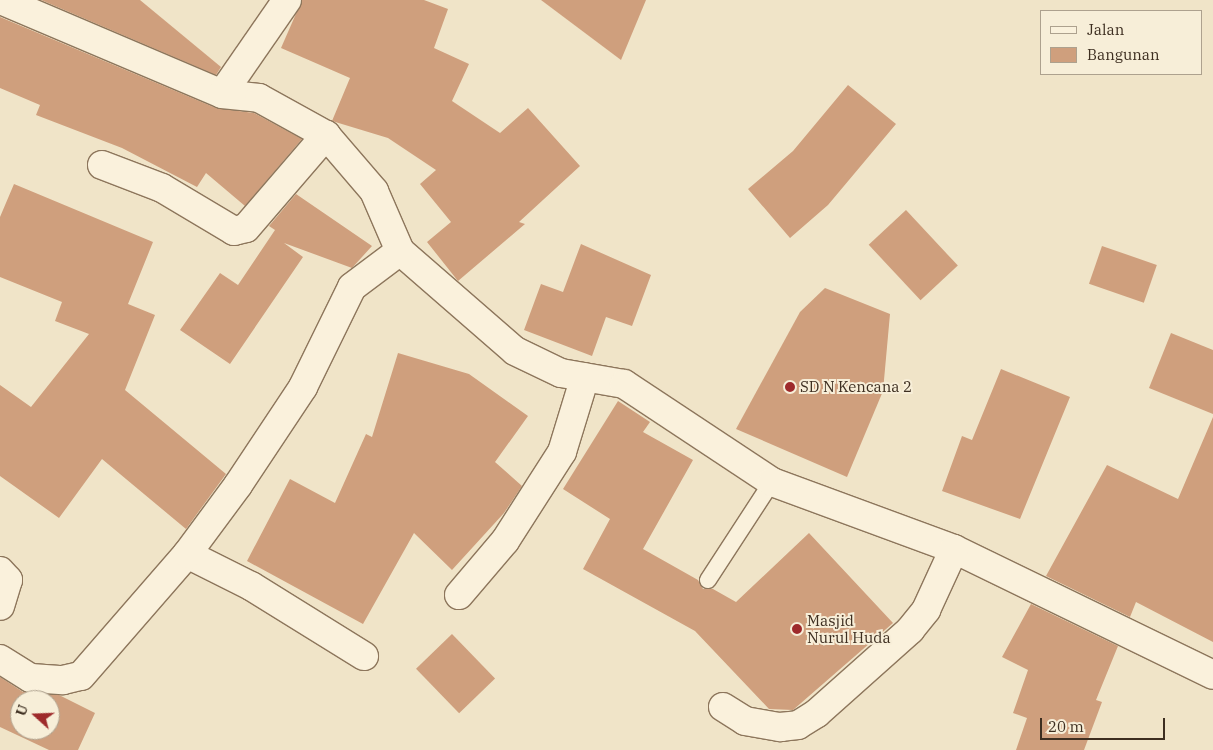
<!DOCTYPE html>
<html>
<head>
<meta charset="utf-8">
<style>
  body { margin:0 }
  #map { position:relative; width:1213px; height:750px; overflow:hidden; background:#f0e4c8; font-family:"IBM Plex Serif",serif }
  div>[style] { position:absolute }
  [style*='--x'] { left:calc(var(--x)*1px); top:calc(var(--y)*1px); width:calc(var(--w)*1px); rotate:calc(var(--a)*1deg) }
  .building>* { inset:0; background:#cf9f7d; transform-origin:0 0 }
  .roads { filter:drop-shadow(1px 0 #8d765c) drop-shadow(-1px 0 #8d765c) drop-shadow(0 1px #8d765c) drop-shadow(0 -1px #8d765c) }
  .service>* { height:16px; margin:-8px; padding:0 8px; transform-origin:8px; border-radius:8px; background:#faf1dc }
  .minor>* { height:28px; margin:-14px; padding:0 14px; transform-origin:14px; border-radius:14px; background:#faf1dc }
  .dots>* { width:14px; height:14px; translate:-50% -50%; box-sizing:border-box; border:2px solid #f7eed8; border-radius:50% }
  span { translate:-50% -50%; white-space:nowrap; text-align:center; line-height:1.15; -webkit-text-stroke:4px #f7eed8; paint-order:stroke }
  .poi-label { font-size:15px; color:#3d2e20 }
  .left { translate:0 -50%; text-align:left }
  .legend { position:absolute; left:1040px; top:10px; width:162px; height:65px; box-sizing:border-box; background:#f7eed8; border:1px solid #ada18e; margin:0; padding:6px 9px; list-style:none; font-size:15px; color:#3d2e20 }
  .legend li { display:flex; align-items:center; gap:10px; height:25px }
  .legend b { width:25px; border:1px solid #ada18e }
  .north { position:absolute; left:10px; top:690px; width:50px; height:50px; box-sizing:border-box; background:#f7eed8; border:1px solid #ada18e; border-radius:50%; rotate:290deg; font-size:14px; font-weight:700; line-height:20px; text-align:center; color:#3d2e20 }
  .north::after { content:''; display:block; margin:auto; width:18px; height:22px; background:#9e2a2b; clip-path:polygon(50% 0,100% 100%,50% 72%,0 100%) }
  .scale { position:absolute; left:1040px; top:718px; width:125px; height:22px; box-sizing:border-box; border:2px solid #3d2e20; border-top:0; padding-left:6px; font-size:15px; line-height:18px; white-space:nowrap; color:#3d2e20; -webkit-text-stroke:4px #f7eed8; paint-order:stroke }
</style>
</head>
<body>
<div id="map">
  <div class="building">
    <i style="clip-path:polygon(41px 0,140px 0,221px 67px,216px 75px)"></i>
    <i style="clip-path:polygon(302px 0,424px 0,448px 9px,434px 48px,469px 64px,452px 101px,500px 133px,528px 108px,580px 166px,519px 222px,525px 224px,458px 281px,427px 242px,451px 222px,420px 184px,436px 170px,388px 138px,332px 121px,350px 78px,281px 48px)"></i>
    <i style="clip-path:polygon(541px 0,646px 0,621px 60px)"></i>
    <i style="clip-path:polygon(0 17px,216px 108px,254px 113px,302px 139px,245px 206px,206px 173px,197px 187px,122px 148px,36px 115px,40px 105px,0 88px)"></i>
    <i style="clip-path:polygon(848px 85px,896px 124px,828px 205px,790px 238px,748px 189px,793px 151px)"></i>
    <i style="clip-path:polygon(14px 184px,153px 242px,128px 304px,155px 315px,125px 390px,226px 474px,186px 529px,102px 459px,59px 518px,0 476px,0 385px,31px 407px,89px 334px,55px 321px,62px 302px,0 277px,0 217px)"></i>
    <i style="clip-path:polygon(296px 194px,372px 246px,352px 268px,284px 243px,303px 257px,230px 364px,180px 330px,220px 273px,238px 285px,275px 230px,269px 226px)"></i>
    <i style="left:906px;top:210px;width:76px;height:51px;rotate:47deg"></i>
    <i style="clip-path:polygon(581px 244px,651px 275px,632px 326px,606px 317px,592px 356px,524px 330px,541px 284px,563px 292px)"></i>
    <i style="left:1102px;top:246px;width:58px;height:40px;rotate:19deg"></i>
    <i style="clip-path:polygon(825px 288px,890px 314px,883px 391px,847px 477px,736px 429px,800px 312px)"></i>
    <i style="clip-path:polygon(1171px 333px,1213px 350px,1213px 414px,1149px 388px)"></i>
    <i style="clip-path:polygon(398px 353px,469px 374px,528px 416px,495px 462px,522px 486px,504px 513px,452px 570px,414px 533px,363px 624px,247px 561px,290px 479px,335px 503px,366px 434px,372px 437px)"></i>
    <i style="clip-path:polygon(1001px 369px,1070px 397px,1020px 519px,942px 491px,962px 436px,972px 440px)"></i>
    <i style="clip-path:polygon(618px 401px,650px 422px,643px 432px,693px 460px,643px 549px,698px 580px,703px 589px,713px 589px,736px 602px,809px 533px,893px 623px,793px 710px,769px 709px,695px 631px,583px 569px,610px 519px,563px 489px)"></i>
    <i style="clip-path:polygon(1213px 417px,1213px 642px,1136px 602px,1130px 617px,1046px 576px,1107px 465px,1178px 499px)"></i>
    <i style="clip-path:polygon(1031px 604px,1118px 646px,1096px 700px,1102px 702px,1084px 750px,1016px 750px,1027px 718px,1013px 713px,1028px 670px,1002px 657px)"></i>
    <i style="left:452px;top:634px;width:62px;height:50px;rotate:46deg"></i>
    <i style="clip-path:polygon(evenodd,0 677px,23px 692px,59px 695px,95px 713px,78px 750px,49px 750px,0 727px,0 677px,20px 700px,50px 700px,50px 730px,20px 730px,20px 700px)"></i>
  </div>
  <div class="roads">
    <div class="service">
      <i style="--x:708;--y:580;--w:117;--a:-56.9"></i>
    </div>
    <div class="minor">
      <i style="--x:1;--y:0;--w:240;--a:23"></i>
      <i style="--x:287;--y:0;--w:114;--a:124.7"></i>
      <i style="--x:222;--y:94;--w:37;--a:6"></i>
      <i style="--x:259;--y:98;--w:77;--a:28.9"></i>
      <i style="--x:326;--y:135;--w:74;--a:49.4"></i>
      <i style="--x:374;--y:191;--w:65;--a:66.6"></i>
      <i style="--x:400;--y:251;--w:152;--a:41"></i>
      <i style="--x:515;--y:351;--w:51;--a:25.6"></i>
      <i style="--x:561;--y:373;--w:64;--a:9.9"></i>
      <i style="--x:624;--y:384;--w:178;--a:33.5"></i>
      <i style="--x:772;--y:482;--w:194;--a:20.2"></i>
      <i style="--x:954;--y:549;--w:288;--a:25.9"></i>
      <i style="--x:102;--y:165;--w:64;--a:21"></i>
      <i style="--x:162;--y:188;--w:84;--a:30.8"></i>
      <i style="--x:234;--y:231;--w:12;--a:-14"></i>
      <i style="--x:246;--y:228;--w:123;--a:-49.3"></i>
      <i style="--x:187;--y:554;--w:72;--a:26.6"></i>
      <i style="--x:251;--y:586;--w:133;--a:31.8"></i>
      <i style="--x:0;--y:571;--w:12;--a:48"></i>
      <i style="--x:8;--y:580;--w:27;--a:107"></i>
      <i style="--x:459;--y:595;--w:71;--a:-49.6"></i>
      <i style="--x:505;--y:541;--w:106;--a:-57.4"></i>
      <i style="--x:562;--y:452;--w:78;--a:-73"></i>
      <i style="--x:0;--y:659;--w:36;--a:32"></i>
      <i style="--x:31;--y:678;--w:32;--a:4"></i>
      <i style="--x:63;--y:680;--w:18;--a:-13"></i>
      <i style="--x:81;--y:676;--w:162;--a:-49"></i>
      <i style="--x:187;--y:554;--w:86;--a:-53.5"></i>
      <i style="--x:238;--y:485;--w:118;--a:-56.4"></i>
      <i style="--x:303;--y:387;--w:111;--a:-63.9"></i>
      <i style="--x:352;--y:287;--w:60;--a:-36.9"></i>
      <i style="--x:723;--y:707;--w:26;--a:32"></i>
      <i style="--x:745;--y:721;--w:36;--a:10"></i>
      <i style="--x:780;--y:727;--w:18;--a:-6"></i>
      <i style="--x:798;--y:725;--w:22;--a:-32"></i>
      <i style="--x:817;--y:713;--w:125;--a:-41.7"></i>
      <i style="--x:910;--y:630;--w:26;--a:-51"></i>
      <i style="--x:926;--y:610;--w:67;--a:-65.3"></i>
    </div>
  </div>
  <div class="dots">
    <i style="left:790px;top:387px;background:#9e2a2b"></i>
    <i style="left:797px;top:629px;background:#9e2a2b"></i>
  </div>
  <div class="poi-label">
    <span class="left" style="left:800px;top:387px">SD N Kencana 2</span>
    <span class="left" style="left:807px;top:629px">Masjid<br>Nurul Huda</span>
  </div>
  <ul class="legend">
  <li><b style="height:6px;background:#faf1dc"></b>Jalan</li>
  <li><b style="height:14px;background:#cf9f7d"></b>Bangunan</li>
  </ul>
  <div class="north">U</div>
  <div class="scale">20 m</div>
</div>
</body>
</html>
